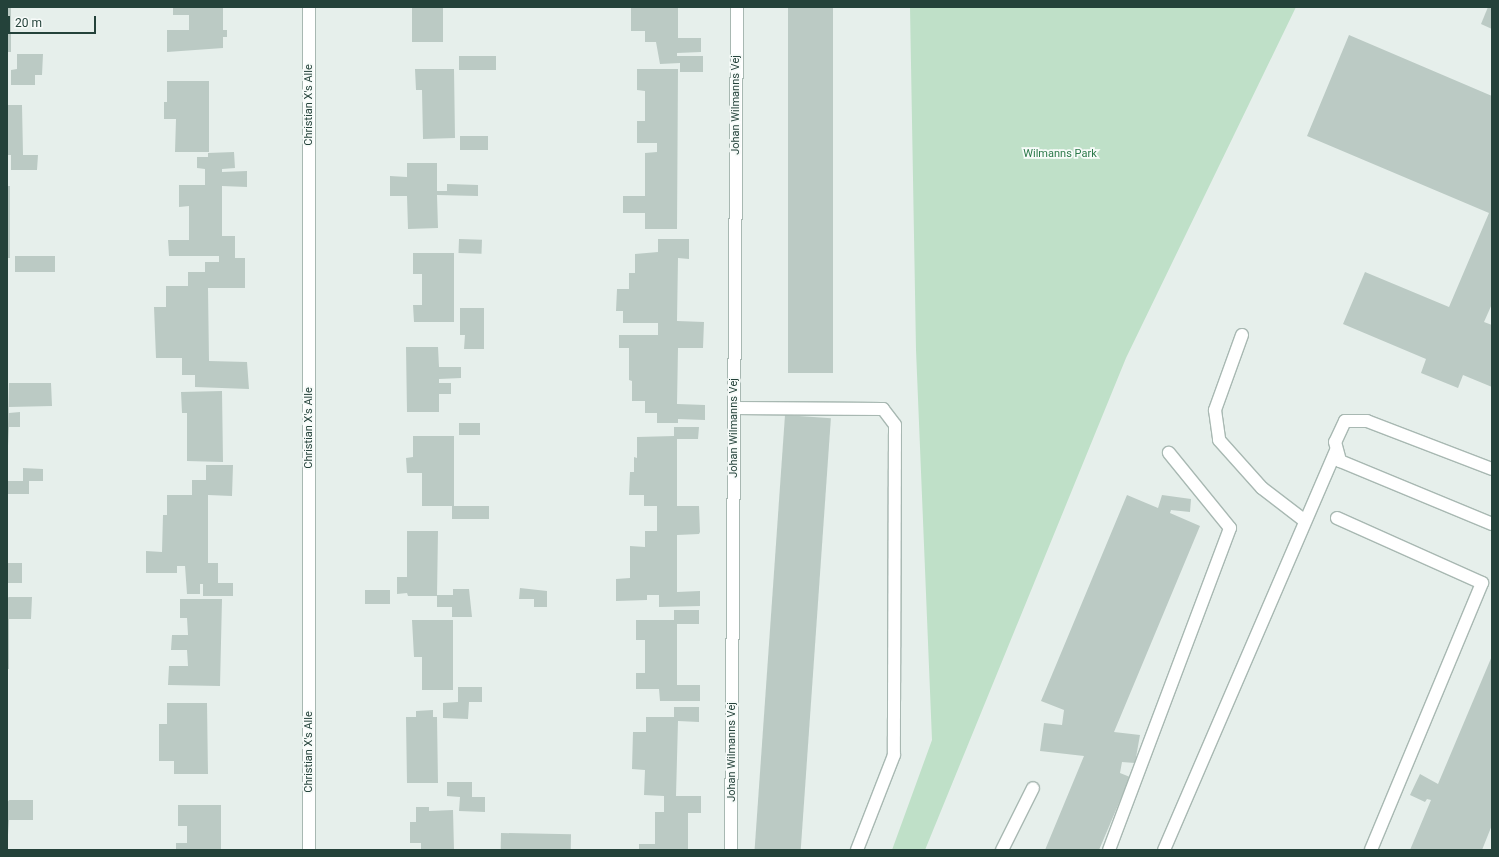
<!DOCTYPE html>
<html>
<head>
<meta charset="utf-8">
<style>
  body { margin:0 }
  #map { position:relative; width:1499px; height:857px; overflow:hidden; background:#e6efeb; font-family:Roboto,sans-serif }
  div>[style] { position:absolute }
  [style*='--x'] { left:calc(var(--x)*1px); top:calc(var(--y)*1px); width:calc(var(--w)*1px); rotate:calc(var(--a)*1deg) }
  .green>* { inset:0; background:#bfe0c8 }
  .building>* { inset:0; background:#bbcac4; transform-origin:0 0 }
  .roads { filter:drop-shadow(1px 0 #a8b8b2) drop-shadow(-1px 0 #a8b8b2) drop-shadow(0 1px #a8b8b2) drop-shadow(0 -1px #a8b8b2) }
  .minor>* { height:12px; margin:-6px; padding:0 6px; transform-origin:6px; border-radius:6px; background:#fff }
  span { translate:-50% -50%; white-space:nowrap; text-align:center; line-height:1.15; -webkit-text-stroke:3.5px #f7fbf9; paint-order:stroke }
  .street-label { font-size:11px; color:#24423a }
  .park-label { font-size:11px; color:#2d7a4b }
  .frame { position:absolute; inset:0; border:8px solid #24423a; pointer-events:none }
  .scale { position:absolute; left:8px; top:16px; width:88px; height:18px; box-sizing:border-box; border:2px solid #24423a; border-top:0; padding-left:5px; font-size:12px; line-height:14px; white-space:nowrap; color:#24423a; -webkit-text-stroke:3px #f7fbf9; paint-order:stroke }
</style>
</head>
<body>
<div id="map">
  <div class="green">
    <i style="clip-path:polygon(910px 7px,1296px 7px,1126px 358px,925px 850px,892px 850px,932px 740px,916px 350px)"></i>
  </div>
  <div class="building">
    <i style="left:7px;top:7px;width:4px;height:45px"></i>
    <i style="clip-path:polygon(173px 7px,223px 7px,223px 30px,227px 30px,227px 37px,223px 37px,223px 48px,167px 52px,167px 30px,189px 30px,189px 15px,173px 15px)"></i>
    <i style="left:412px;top:7px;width:31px;height:35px"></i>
    <i style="clip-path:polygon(678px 7px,678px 38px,701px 38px,701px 52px,677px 53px,677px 56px,703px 56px,703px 72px,680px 72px,680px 63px,660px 64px,656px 42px,645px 42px,645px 31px,631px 31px,631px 8px)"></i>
    <i style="left:788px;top:7px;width:45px;height:366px"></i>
    <i style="clip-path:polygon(1488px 7px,1492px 7px,1492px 29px,1481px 24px)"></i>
    <i style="clip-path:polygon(1349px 35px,1492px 96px,1492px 304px,1484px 322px,1492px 325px,1492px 387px,1463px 375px,1458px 388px,1421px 373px,1426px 359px,1343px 324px,1365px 272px,1449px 307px,1489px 213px,1307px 136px)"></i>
    <i style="clip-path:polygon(17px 54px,43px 54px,42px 75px,35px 75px,35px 85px,11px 85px,11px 70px,17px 69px)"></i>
    <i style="left:459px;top:56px;width:37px;height:14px"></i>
    <i style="clip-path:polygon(415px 69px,454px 69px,455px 138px,423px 139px,422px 90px,416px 90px)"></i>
    <i style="clip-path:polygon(637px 69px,678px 69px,677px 229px,645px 229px,645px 213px,623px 213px,623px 196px,645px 196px,645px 153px,657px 152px,657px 143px,637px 143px,637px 121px,645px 121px,645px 91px,637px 90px)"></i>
    <i style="clip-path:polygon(167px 81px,209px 81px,209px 152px,175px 152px,176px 119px,164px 119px,164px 102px,167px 102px)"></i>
    <i style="clip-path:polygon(7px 105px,22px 105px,23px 155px,38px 155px,37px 170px,11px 170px,11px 155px,7px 155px)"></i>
    <i style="left:488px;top:136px;width:14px;height:28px;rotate:90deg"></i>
    <i style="clip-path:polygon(234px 152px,235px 168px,222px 169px,222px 172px,247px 171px,247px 187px,222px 186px,222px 236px,235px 236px,235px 258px,245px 258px,245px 288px,208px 288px,209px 361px,247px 362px,249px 389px,195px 387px,195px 375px,182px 375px,182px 358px,156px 358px,154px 307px,166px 307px,166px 286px,188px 286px,188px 272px,205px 272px,205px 262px,219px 262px,219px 256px,169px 256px,168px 240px,189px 240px,189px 206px,179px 207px,179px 185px,205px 185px,205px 169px,197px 168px,197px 157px,208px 157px,208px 153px)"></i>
    <i style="clip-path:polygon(407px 163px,437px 163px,437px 191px,447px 191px,447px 184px,478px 185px,478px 196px,437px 195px,438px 228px,408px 229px,407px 196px,390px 196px,390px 176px,407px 177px)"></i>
    <i style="left:7px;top:186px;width:3px;height:72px"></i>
    <i style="left:459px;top:239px;width:23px;height:14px;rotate:2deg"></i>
    <i style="clip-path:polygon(658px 239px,689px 239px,689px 259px,678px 258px,677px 321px,704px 322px,703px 348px,678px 348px,677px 404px,705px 405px,705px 420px,678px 419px,678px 423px,657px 423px,657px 413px,645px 413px,645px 401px,632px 401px,632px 381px,629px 380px,629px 348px,619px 348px,619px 335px,658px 335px,658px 323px,623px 323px,623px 311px,616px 311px,617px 289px,629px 289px,629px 273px,635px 273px,635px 254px,658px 252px)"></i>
    <i style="clip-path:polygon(413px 253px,454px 253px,454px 322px,414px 322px,413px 305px,422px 305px,422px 274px,413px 274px)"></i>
    <i style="left:15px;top:256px;width:40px;height:16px"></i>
    <i style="clip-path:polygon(460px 308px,484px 308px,484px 349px,464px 349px,465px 335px,460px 335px)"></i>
    <i style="clip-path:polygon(406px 347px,438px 347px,439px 367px,461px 367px,461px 378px,439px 379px,439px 383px,451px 383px,451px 394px,439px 394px,439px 412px,407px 412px)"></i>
    <i style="clip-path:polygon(9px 383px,51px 383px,52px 406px,9px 407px,9px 413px,20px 412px,20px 427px,9px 427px,7px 465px)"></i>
    <i style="clip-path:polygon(222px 391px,223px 462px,187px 461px,187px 413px,182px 413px,181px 392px)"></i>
    <i style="left:785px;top:415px;width:46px;height:435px;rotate:4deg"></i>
    <i style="left:459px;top:423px;width:21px;height:12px"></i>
    <i style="clip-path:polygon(674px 427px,699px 427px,698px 439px,677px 439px,677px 506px,699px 506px,700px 532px,699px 534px,677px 535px,677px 592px,700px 591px,700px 606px,659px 607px,659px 595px,647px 595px,647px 600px,616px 601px,616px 579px,630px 578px,630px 546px,645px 547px,645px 531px,657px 531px,657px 506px,644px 506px,644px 495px,629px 495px,630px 472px,634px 472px,634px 457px,637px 458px,637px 437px,674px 436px)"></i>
    <i style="clip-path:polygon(413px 436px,454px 436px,454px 506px,489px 506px,489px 519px,452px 519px,452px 506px,422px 506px,422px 473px,407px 473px,406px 458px,413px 457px)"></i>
    <i style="clip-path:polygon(206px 465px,233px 465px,232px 496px,208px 495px,208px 563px,218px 563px,218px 583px,233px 583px,233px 596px,203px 596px,203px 584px,200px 584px,200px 594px,187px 594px,185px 566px,177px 566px,177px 573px,146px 573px,146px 551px,162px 552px,163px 515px,167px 515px,167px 495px,192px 495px,192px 480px,206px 480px)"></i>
    <i style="clip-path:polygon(23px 468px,43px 469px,43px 481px,29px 481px,29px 494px,7px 494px,7px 481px,23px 481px)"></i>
    <i style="clip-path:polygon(1127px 495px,1158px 508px,1162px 495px,1191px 499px,1190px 512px,1171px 510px,1170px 513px,1200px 526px,1114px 732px,1140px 735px,1135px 763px,1122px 762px,1120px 773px,1130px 777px,1099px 850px,1045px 850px,1084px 756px,1040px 751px,1044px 723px,1062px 725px,1064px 710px,1041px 701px)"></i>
    <i style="clip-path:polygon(407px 531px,438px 531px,437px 596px,408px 596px,407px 593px,397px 594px,397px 577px,407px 577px)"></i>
    <i style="left:7px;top:563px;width:15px;height:20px"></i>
    <i style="clip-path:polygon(520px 588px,547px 591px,547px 607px,534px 607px,534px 599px,519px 599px)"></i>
    <i style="clip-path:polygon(453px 589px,469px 589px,472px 617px,452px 617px,452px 607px,437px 607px,437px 595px,453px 595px)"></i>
    <i style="left:365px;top:590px;width:25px;height:14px"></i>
    <i style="clip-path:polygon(9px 597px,32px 597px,31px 619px,9px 619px,9px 669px,7px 669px,7px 598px)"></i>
    <i style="clip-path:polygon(180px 599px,222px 599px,220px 686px,168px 685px,169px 666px,188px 666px,187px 650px,171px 650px,172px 635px,188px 635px,187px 618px,180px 618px)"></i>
    <i style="clip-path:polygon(674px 610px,699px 610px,699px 624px,677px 624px,677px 685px,700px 685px,700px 701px,660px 701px,659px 689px,636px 689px,636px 673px,645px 673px,645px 640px,636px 640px,636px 620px,674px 620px)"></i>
    <i style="clip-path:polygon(412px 620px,453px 620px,453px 690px,422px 690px,422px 657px,414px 657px)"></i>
    <i style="clip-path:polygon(1492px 656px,1492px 825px,1482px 850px,1410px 850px,1431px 800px,1427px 799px,1425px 802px,1410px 795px,1420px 774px,1438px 784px)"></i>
    <i style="clip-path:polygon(458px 687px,482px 687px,482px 702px,469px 702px,468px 719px,443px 718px,443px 703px,458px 702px)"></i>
    <i style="clip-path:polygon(167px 703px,207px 703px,208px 774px,174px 774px,174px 761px,159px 761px,159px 724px,167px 724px)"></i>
    <i style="clip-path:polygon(674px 707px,699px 707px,699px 722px,678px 721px,676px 796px,701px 796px,701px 813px,688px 813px,688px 850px,639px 850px,639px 844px,655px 844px,655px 812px,664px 812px,664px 796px,644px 795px,645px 770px,632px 769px,633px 732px,646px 732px,646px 717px,674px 717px)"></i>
    <i style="clip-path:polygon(433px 710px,433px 717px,437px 717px,438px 783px,407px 783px,406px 717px,416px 717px,416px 711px)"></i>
    <i style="clip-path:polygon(447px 782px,472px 782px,472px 797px,485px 797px,485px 812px,459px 811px,460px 797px,447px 796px)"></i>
    <i style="clip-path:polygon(9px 800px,33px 800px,33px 820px,9px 820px,7px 850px,7px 803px)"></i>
    <i style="clip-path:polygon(178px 805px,221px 805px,221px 850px,176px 850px,176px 843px,187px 843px,187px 826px,178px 826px)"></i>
    <i style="clip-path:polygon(416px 807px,429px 807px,429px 811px,453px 810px,454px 850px,421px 850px,421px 843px,410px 843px,410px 822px,416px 822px)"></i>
    <i style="left:501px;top:833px;width:70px;height:17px;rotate:1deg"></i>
  </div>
  <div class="roads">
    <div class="minor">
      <i style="--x:1242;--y:335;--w:80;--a:109.8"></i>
      <i style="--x:1215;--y:410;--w:30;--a:82"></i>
      <i style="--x:1219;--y:440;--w:64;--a:48.1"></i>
      <i style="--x:1262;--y:488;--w:54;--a:37.5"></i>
      <i style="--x:734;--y:408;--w:149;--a:0.4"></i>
      <i style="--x:883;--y:409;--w:20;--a:53"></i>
      <i style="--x:895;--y:425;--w:330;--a:90.2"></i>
      <i style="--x:894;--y:755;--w:102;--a:111.3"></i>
      <i style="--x:1492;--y:469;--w:134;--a:-159"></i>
      <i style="--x:1367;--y:421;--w:22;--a:180"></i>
      <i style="--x:1345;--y:421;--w:23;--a:115"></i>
      <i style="--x:1335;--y:442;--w:20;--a:75"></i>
      <i style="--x:1340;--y:461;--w:165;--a:22.5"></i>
      <i style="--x:1337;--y:518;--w:159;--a:24.1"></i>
      <i style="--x:1482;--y:583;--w:289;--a:112.6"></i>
      <i style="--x:309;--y:850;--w:843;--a:-90"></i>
      <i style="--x:731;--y:850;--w:843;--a:-89.59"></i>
      <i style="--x:1002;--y:850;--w:69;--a:-63.4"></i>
      <i style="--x:1109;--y:850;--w:344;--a:-69.4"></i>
      <i style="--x:1230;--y:528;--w:97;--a:-129.1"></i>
      <i style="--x:1164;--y:850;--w:435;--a:-66.7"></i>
    </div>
  </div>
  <div class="street-label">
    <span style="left:309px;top:105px;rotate:-90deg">Christian X's Alle</span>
    <span style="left:736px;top:105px;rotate:-90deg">Johan Wilmanns Vej</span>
    <span style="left:309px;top:428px;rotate:-90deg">Christian X's Alle</span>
    <span style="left:734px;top:428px;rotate:-90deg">Johan Wilmanns Vej</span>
    <span style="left:309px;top:752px;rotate:-90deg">Christian X's Alle</span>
    <span style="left:732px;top:752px;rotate:-90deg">Johan Wilmanns Vej</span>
  </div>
  <div class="park-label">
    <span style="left:1060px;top:154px">Wilmanns Park</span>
  </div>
  <div class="frame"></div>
  <div class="scale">20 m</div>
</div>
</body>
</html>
